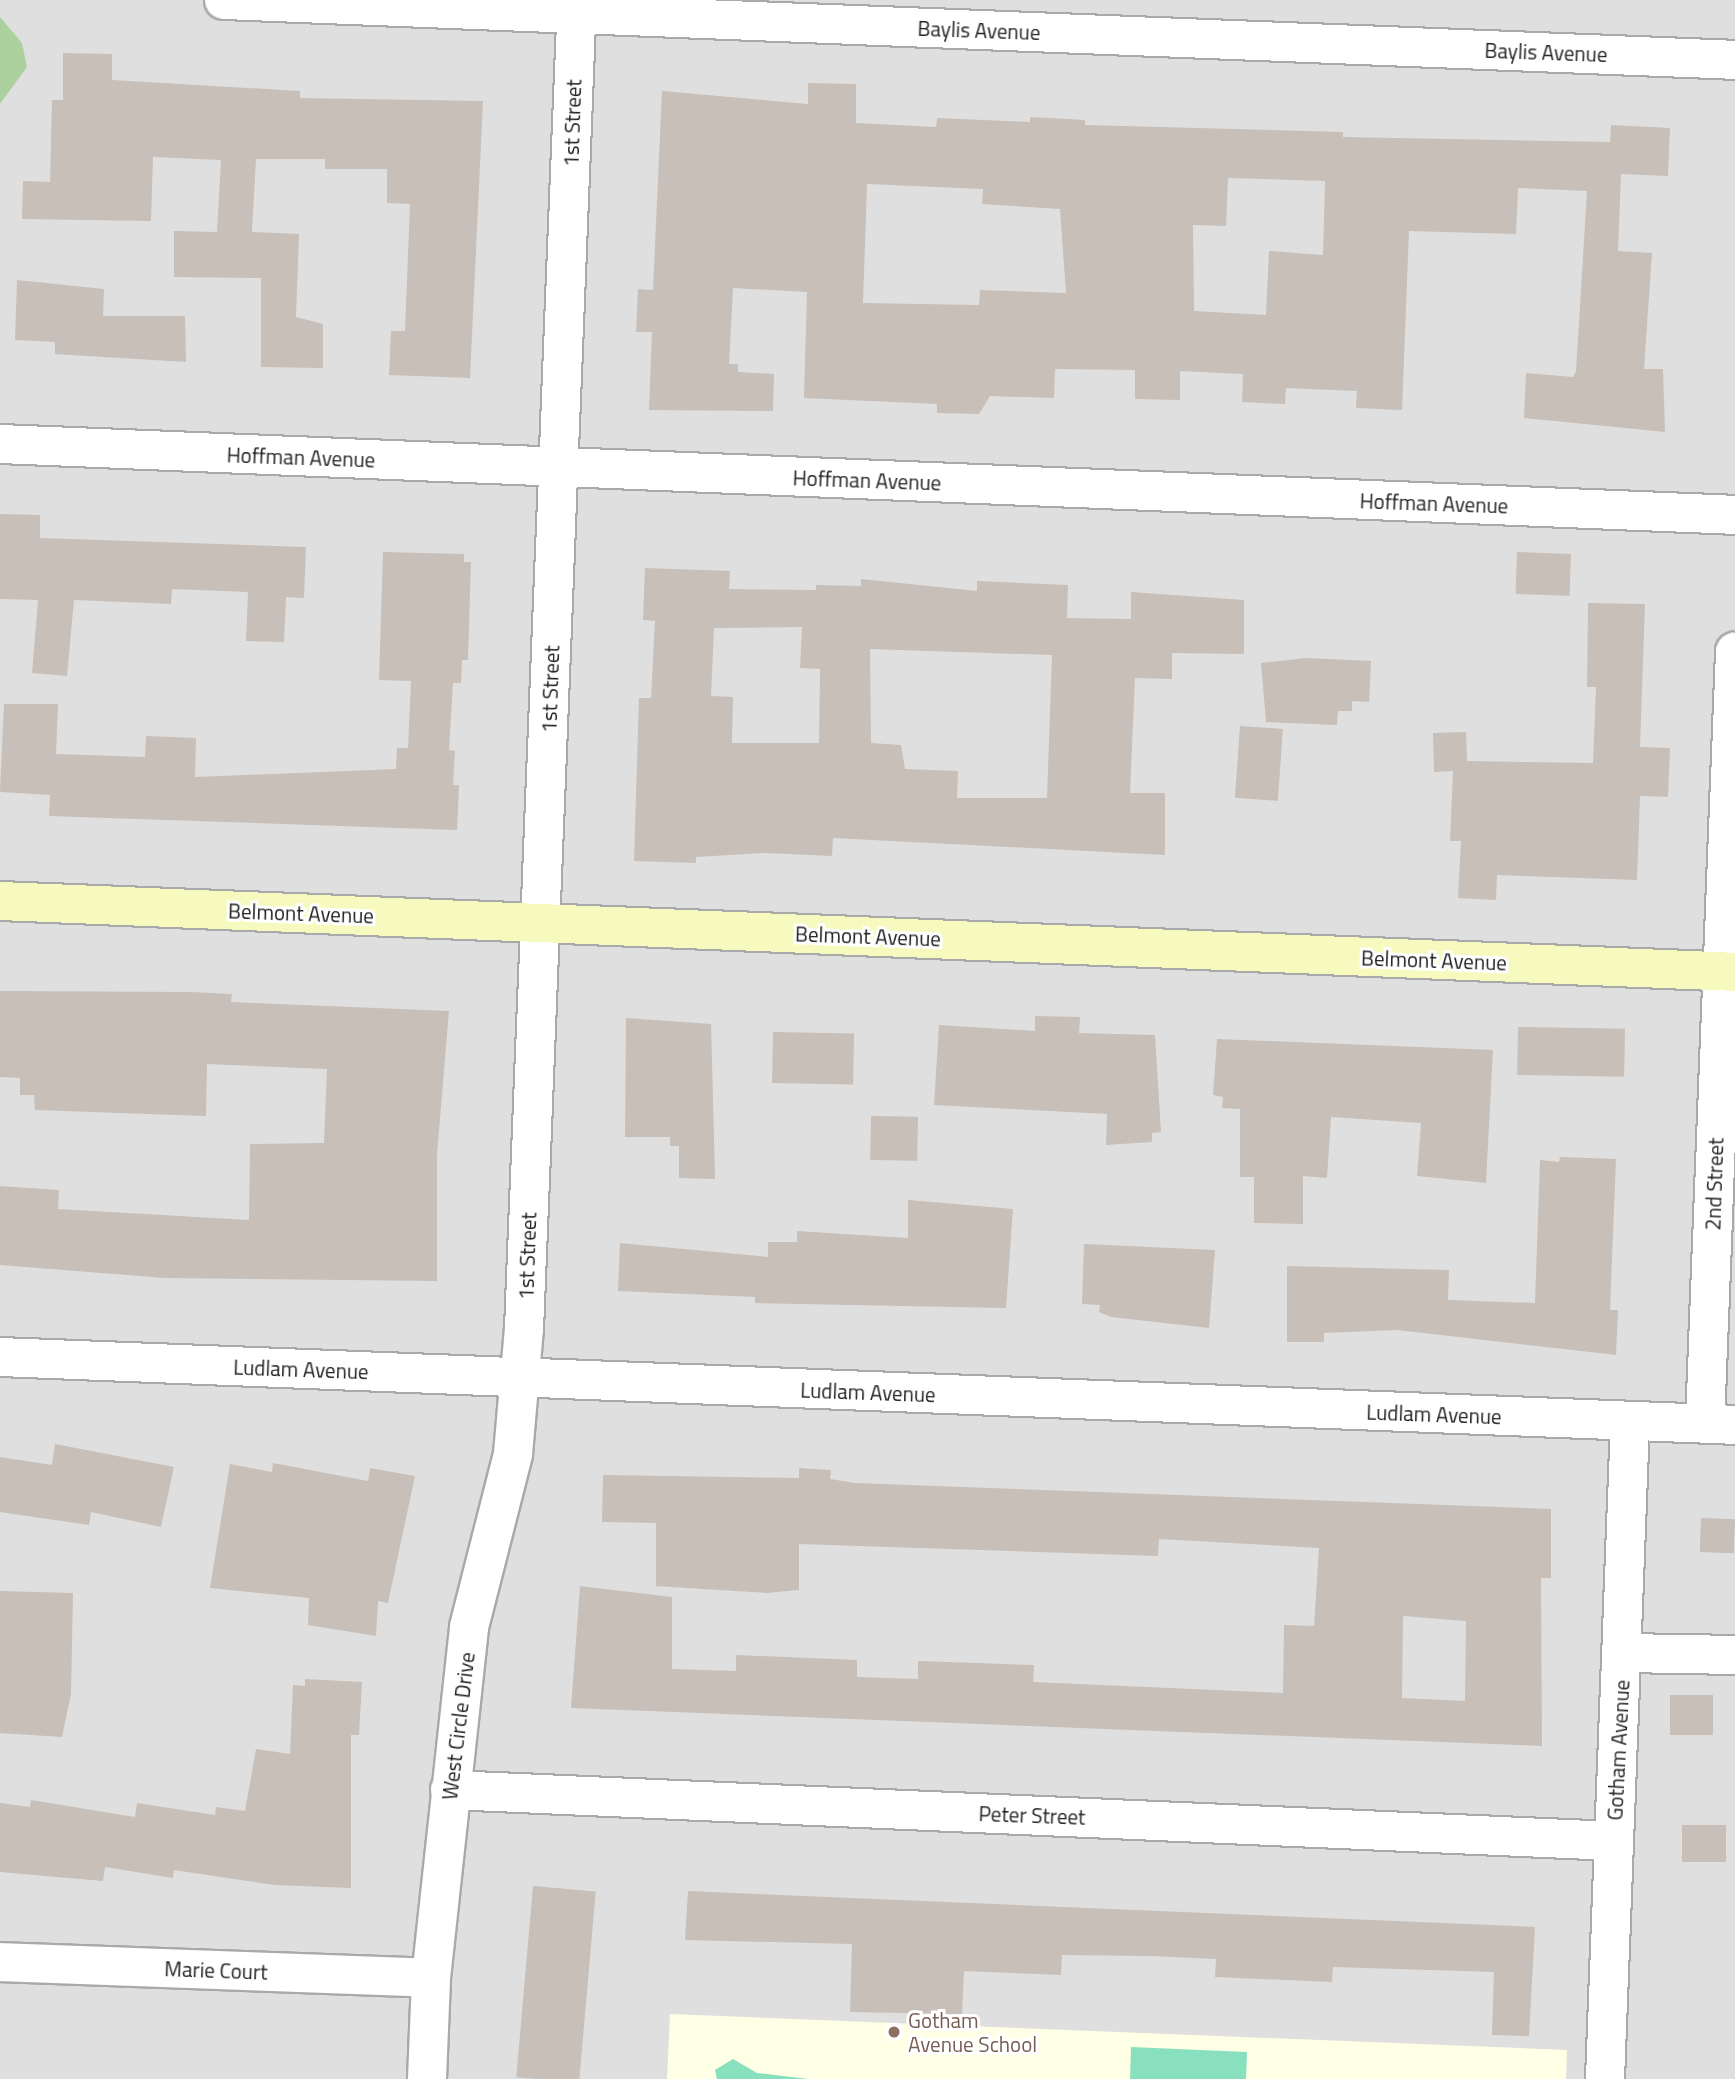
<!DOCTYPE html>
<html>
<head>
<meta charset="utf-8">
<style>
  body { margin:0 }
  #map { position:relative; width:1735px; height:2079px; overflow:hidden; background:#f2efe9; font-family:"Titillium Web",sans-serif }
  div>[style] { position:absolute }
  [style*='--x'] { left:calc(var(--x)*1px); top:calc(var(--y)*1px); width:calc(var(--w)*1px); rotate:calc(var(--a)*1deg) }
  .residential>* { inset:0; background:#e0dfdf; transform-origin:0 0 }
  .education>* { inset:0; background:#ffffe5 }
  .forest>* { inset:0; background:#add19e }
  .pitch>* { inset:0; background:#88e0be }
  .building>* { inset:0; background:#c7bfb8; transform-origin:0 0 }
  .roads { filter:drop-shadow(2px 0 #a9a9a9) drop-shadow(-2px 0 #a9a9a9) drop-shadow(0 2px #a9a9a9) drop-shadow(0 -2px #a9a9a9) }
  .street>* { height:38px; margin:-19px; padding:0 19px; transform-origin:19px; border-radius:19px; background:#fff }
  .secondary>* { height:38px; margin:-19px; padding:0 19px; transform-origin:19px; border-radius:19px; background:#f7fabf }
  .dots>* { width:19px; height:19px; translate:-50% -50%; box-sizing:border-box; border:4px solid #fff; border-radius:50% }
  span { translate:-50% -50%; white-space:nowrap; text-align:center; line-height:1.15; -webkit-text-stroke:6px #fff; paint-order:stroke }
  .street-label { font-size:21px; color:#222 }
  .education-label { font-size:21px; color:#785e54 }
  .left { translate:0 -50%; text-align:left }
</style>
</head>
<body>
<div id="map">
  <div class="residential">
    <i style="left:0;top:0;width:1735px;height:2079px"></i>
  </div>
  <div class="education">
    <i style="clip-path:polygon(670px 2014px,1567px 2050px,1566px 2079px,667px 2079px)"></i>
  </div>
  <div class="forest">
    <i style="clip-path:polygon(0 17px,22px 43px,27px 67px,0 104px)"></i>
  </div>
  <div class="pitch">
    <i style="clip-path:polygon(1131px 2047px,1247px 2052px,1246px 2079px,1130px 2079px)"></i>
    <i style="clip-path:polygon(733px 2059px,757px 2073px,809px 2079px,717px 2079px,715px 2070px)"></i>
  </div>
  <div class="building">
    <i style="clip-path:polygon(63px 53px,112px 54px,112px 80px,300px 91px,300px 98px,483px 101px,470px 378px,389px 375px,391px 331px,405px 331px,410px 204px,387px 203px,387px 169px,325px 169px,325px 159px,256px 159px,252px 232px,299px 234px,296px 317px,323px 324px,323px 368px,261px 367px,261px 278px,174px 277px,174px 231px,217px 232px,221px 160px,153px 157px,151px 221px,22px 219px,23px 181px,50px 182px,52px 100px,63px 100px)"></i>
    <i style="clip-path:polygon(evenodd,808px 83px,856px 84px,856px 123px,936px 127px,937px 118px,1030px 122px,1030px 117px,1085px 120px,1085px 125px,1343px 132px,1343px 137px,1610px 142px,1611px 125px,1670px 128px,1668px 176px,1621px 174px,1618px 251px,1652px 253px,1644px 369px,1663px 369px,1665px 432px,1524px 418px,1526px 373px,1573px 377px,1576px 371px,1587px 191px,1518px 188px,1516px 234px,1409px 231px,1402px 410px,1356px 408px,1357px 391px,1286px 388px,1285px 404px,1242px 402px,1243px 374px,1180px 371px,1180px 400px,1135px 399px,1135px 370px,1055px 369px,1054px 398px,990px 396px,979px 414px,937px 413px,937px 404px,804px 398px,807px 292px,733px 288px,729px 364px,738px 364px,738px 372px,774px 374px,773px 411px,649px 410px,652px 332px,636px 332px,638px 289px,653px 290px,662px 91px,808px 104px,808px 83px,1228px 178px,1325px 181px,1323px 255px,1269px 251px,1266px 315px,1194px 311px,1193px 225px,1226px 226px,1228px 178px,808px 83px,867px 184px,983px 189px,982px 204px,1060px 209px,1066px 293px,980px 290px,979px 305px,863px 303px,867px 184px)"></i>
    <i style="clip-path:polygon(17px 280px,104px 289px,103px 316px,185px 316px,186px 362px,55px 354px,55px 342px,15px 340px)"></i>
    <i style="clip-path:polygon(0 514px,40px 515px,40px 538px,306px 547px,304px 598px,286px 597px,284px 642px,246px 641px,248px 592px,172px 589px,171px 604px,74px 600px,67px 676px,32px 673px,38px 600px,0 599px)"></i>
    <i style="clip-path:polygon(383px 552px,464px 554px,464px 562px,471px 562px,468px 660px,462px 660px,461px 683px,453px 683px,449px 750px,455px 751px,453px 785px,459px 785px,457px 830px,49px 816px,50px 795px,0 792px,4px 704px,58px 704px,56px 754px,145px 757px,146px 736px,196px 738px,195px 777px,396px 769px,397px 748px,408px 748px,411px 681px,379px 680px)"></i>
    <i style="left:1517px;top:552px;width:54px;height:42px;rotate:2deg"></i>
    <i style="clip-path:polygon(evenodd,645px 568px,730px 571px,729px 589px,816px 590px,816px 585px,861px 586px,861px 579px,977px 591px,977px 581px,1068px 585px,1067px 618px,1131px 619px,1131px 592px,1244px 600px,1244px 654px,1172px 653px,1172px 679px,1135px 678px,1130px 793px,1165px 793px,1165px 855px,833px 838px,832px 856px,766px 853px,696px 857px,696px 863px,634px 861px,639px 698px,651px 698px,655px 621px,643px 620px,645px 568px,802px 627px,800px 668px,820px 669px,819px 743px,732px 743px,733px 697px,711px 696px,714px 628px,802px 627px,645px 568px,870px 649px,1052px 655px,1047px 798px,957px 798px,958px 771px,905px 769px,901px 745px,871px 743px,870px 649px)"></i>
    <i style="clip-path:polygon(1588px 603px,1645px 604px,1640px 747px,1670px 748px,1668px 797px,1640px 796px,1637px 880px,1497px 875px,1496px 900px,1458px 898px,1461px 841px,1450px 841px,1453px 771px,1434px 772px,1433px 733px,1466px 732px,1467px 761px,1593px 763px,1596px 687px,1587px 687px)"></i>
    <i style="clip-path:polygon(1307px 658px,1371px 661px,1369px 702px,1352px 701px,1352px 711px,1338px 711px,1337px 725px,1266px 722px,1261px 663px)"></i>
    <i style="left:1240px;top:726px;width:43px;height:72px;rotate:4deg"></i>
    <i style="clip-path:polygon(0 991px,191px 992px,232px 994px,231px 1002px,449px 1011px,437px 1155px,437px 1281px,165px 1278px,0 1265px,0 1186px,59px 1190px,58px 1209px,249px 1220px,250px 1144px,324px 1143px,327px 1069px,207px 1064px,206px 1116px,35px 1110px,34px 1095px,20px 1095px,20px 1078px,0 1077px)"></i>
    <i style="clip-path:polygon(1035px 1016px,1080px 1017px,1079px 1033px,1155px 1035px,1161px 1132px,1152px 1133px,1152px 1142px,1106px 1145px,1107px 1114px,934px 1105px,939px 1025px,1035px 1031px)"></i>
    <i style="clip-path:polygon(626px 1018px,711px 1024px,715px 1179px,679px 1178px,679px 1146px,670px 1146px,670px 1137px,625px 1137px)"></i>
    <i style="left:1518px;top:1027px;width:107px;height:48px;rotate:1deg"></i>
    <i style="left:773px;top:1032px;width:81px;height:51px;rotate:1deg"></i>
    <i style="clip-path:polygon(1217px 1039px,1493px 1050px,1486px 1183px,1417px 1176px,1421px 1123px,1331px 1117px,1327px 1178px,1303px 1176px,1303px 1224px,1254px 1223px,1254px 1177px,1240px 1177px,1240px 1109px,1222px 1108px,1223px 1097px,1213px 1095px)"></i>
    <i style="left:871px;top:1116px;width:47px;height:44px;rotate:1deg"></i>
    <i style="clip-path:polygon(1560px 1157px,1616px 1159px,1610px 1310px,1618px 1310px,1616px 1355px,1397px 1330px,1324px 1333px,1324px 1342px,1287px 1342px,1287px 1266px,1449px 1270px,1448px 1300px,1535px 1303px,1540px 1160px,1559px 1162px)"></i>
    <i style="clip-path:polygon(908px 1200px,1013px 1209px,1006px 1308px,755px 1303px,755px 1297px,618px 1291px,620px 1243px,768px 1257px,768px 1242px,797px 1242px,797px 1231px,908px 1238px)"></i>
    <i style="clip-path:polygon(1084px 1244px,1215px 1250px,1209px 1328px,1111px 1317px,1099px 1312px,1100px 1305px,1082px 1304px)"></i>
    <i style="clip-path:polygon(55px 1444px,174px 1467px,161px 1527px,91px 1512px,89px 1525px,0 1512px,0 1457px,52px 1465px)"></i>
    <i style="clip-path:polygon(273px 1463px,368px 1481px,370px 1468px,415px 1476px,388px 1603px,378px 1601px,376px 1636px,308px 1625px,309px 1598px,210px 1588px,230px 1464px,272px 1472px)"></i>
    <i style="clip-path:polygon(evenodd,799px 1468px,831px 1470px,830px 1479px,855px 1483px,1551px 1509px,1551px 1578px,1541px 1578px,1542px 1746px,571px 1708px,580px 1586px,672px 1597px,672px 1669px,736px 1671px,736px 1655px,857px 1660px,857px 1677px,918px 1679px,918px 1661px,1034px 1665px,1033px 1682px,1283px 1693px,1284px 1625px,1314px 1626px,1319px 1548px,1159px 1539px,1158px 1556px,799px 1544px,799px 1590px,766px 1593px,656px 1586px,656px 1523px,602px 1522px,603px 1475px,799px 1478px,799px 1468px,1403px 1616px,1466px 1621px,1465px 1701px,1402px 1698px,1403px 1616px)"></i>
    <i style="left:1701px;top:1518px;width:34px;height:34px;rotate:2deg"></i>
    <i style="clip-path:polygon(0 1591px,73px 1593px,71px 1694px,62px 1737px,0 1733px)"></i>
    <i style="clip-path:polygon(305px 1679px,362px 1682px,359px 1735px,351px 1735px,351px 1888px,275px 1885px,174px 1870px,173px 1878px,105px 1867px,103px 1881px,0 1872px,0 1803px,30px 1807px,31px 1800px,135px 1817px,137px 1803px,215px 1815px,216px 1807px,245px 1811px,256px 1749px,290px 1754px,293px 1685px,305px 1686px)"></i>
    <i style="left:1670px;top:1695px;width:43px;height:40px"></i>
    <i style="left:1682px;top:1825px;width:44px;height:37px"></i>
    <i style="left:533px;top:1886px;width:63px;height:192px;rotate:5deg"></i>
    <i style="clip-path:polygon(688px 1891px,1535px 1927px,1529px 2036px,1492px 2035px,1494px 1972px,1333px 1967px,1332px 1982px,1215px 1977px,1216px 1959px,1151px 1956px,1062px 1955px,1061px 1975px,964px 1971px,962px 2014px,850px 2012px,852px 1944px,685px 1940px)"></i>
  </div>
  <div class="roads">
    <div class="street">
      <i style="--x:224;--y:0;--w:1512;--a:2.27"></i>
      <i style="--x:0;--y:444;--w:1736;--a:2.34"></i>
      <i style="--x:0;--y:1357;--w:1736;--a:2.24"></i>
      <i style="--x:1705;--y:1422;--w:771;--a:-87.77"></i>
      <i style="--x:1623;--y:1653;--w:112;--a:1"></i>
      <i style="--x:450;--y:1790;--w:1165;--a:2.51"></i>
      <i style="--x:0;--y:1962;--w:431;--a:2.1"></i>
      <i style="--x:427;--y:2079;--w:101;--a:-87.7"></i>
      <i style="--x:431;--y:1978;--w:353;--a:-83.8"></i>
      <i style="--x:469;--y:1627;--w:179;--a:-75.7"></i>
      <i style="--x:513;--y:1454;--w:125;--a:-85"></i>
      <i style="--x:524;--y:1329;--w:1330;--a:-87.72"></i>
      <i style="--x:1605;--y:2079;--w:657;--a:-87.82"></i>
    </div>
    <div class="secondary">
      <i style="--x:0;--y:901;--w:1736;--a:2.34"></i>
    </div>
  </div>
  <div class="dots">
    <i style="left:894px;top:2032px;background:#8d6e63"></i>
  </div>
  <div class="street-label">
    <span style="left:979px;top:30px;rotate:2deg">Baylis Avenue</span>
    <span style="left:1546px;top:52px;rotate:2deg">Baylis Avenue</span>
    <span style="left:572px;top:123px;rotate:-88deg">1st Street</span>
    <span style="left:301px;top:457px;rotate:2deg">Hoffman Avenue</span>
    <span style="left:867px;top:480px;rotate:2deg">Hoffman Avenue</span>
    <span style="left:1434px;top:503px;rotate:2deg">Hoffman Avenue</span>
    <span style="left:550px;top:689px;rotate:-88deg">1st Street</span>
    <span style="left:301px;top:913px;rotate:2deg">Belmont Avenue</span>
    <span style="left:868px;top:936px;rotate:2deg">Belmont Avenue</span>
    <span style="left:1434px;top:960px;rotate:2deg">Belmont Avenue</span>
    <span style="left:1714px;top:1184px;rotate:-88deg">2nd Street</span>
    <span style="left:527px;top:1256px;rotate:-88deg">1st Street</span>
    <span style="left:301px;top:1369px;rotate:2deg">Ludlam Avenue</span>
    <span style="left:868px;top:1392px;rotate:2deg">Ludlam Avenue</span>
    <span style="left:1434px;top:1414px;rotate:2deg">Ludlam Avenue</span>
    <span style="left:458px;top:1726px;rotate:-83deg">West Circle Drive</span>
    <span style="left:1618px;top:1750px;rotate:-87deg">Gotham Avenue</span>
    <span style="left:1032px;top:1815px;rotate:2deg">Peter Street</span>
    <span style="left:216px;top:1970px;rotate:2deg">Marie Court</span>
  </div>
  <div class="education-label">
    <span class="left" style="left:908px;top:2032px">Gotham<br>Avenue School</span>
  </div>
</div>
</body>
</html>
